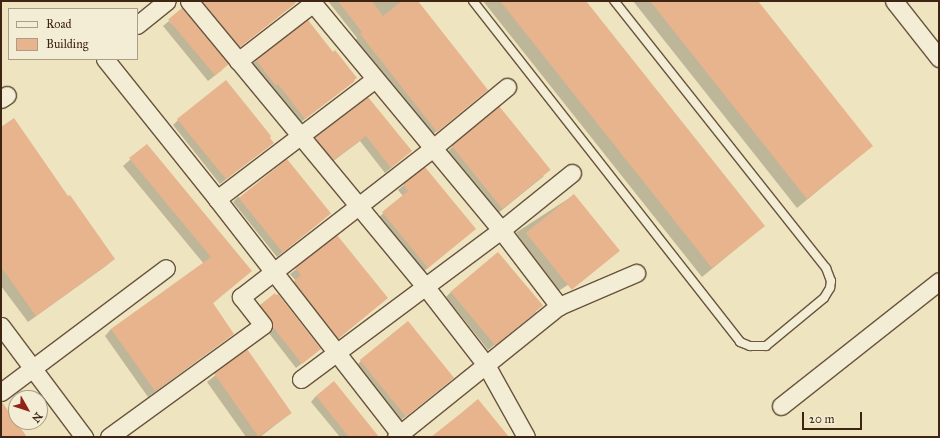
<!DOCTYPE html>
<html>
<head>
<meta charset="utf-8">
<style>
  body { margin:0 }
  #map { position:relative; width:940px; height:438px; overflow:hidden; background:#eee4bf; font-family:"IM FELL Great Primer",serif }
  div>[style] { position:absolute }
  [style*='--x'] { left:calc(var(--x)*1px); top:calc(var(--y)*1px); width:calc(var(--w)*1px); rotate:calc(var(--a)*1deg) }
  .shadow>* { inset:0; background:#0003; transform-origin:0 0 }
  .building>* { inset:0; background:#e7b48e; transform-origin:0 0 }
  .roads { filter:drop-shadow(1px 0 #69543e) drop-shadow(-1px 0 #69543e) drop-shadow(0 1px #69543e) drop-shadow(0 -1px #69543e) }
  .service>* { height:8px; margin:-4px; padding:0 4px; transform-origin:4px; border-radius:4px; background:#f4edd5 }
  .minor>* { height:17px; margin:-8.5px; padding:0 8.5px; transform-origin:8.5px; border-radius:8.5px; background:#f4edd5 }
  span { translate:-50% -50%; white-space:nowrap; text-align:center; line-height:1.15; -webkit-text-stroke:3px #f4edd5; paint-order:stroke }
  .frame { position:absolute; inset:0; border:2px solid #3d2413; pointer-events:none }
  .legend { position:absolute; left:8px; top:8px; width:130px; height:52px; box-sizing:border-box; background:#f4edd5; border:1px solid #ab9d87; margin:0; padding:5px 7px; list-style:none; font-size:12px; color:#3d2413 }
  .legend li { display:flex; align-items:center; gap:8px; height:20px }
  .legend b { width:20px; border:1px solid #ab9d87 }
  .north { position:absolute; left:8px; top:390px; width:40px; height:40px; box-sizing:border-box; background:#f4edd5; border:1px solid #ab9d87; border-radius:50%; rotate:129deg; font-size:11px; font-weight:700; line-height:16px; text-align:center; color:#3d2413 }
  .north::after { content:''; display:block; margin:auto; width:14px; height:18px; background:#8f2418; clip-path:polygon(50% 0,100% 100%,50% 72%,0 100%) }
  .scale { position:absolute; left:802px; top:412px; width:60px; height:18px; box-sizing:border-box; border:2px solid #3d2413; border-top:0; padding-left:5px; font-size:12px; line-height:14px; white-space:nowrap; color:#3d2413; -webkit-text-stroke:3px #f4edd5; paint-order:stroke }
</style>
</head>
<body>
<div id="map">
  <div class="shadow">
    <i style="clip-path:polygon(194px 1px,295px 1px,296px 2px,234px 51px)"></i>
    <i style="clip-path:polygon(328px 1px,417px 1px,481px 95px,431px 136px,356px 40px,357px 38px)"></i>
    <i style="clip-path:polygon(483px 1px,585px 1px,764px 226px,702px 277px)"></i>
    <i style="clip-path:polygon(633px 1px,756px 1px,872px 146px,797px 208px)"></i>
    <i style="clip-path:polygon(169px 21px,222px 70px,208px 81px,163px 26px)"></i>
    <i style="left:307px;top:21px;width:76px;height:72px;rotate:52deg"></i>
    <i style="clip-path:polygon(367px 99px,411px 151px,385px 173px,360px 141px,328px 165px,311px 143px)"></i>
    <i style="clip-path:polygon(178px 120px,269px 138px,273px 143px,220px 184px,173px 125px)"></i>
    <i style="clip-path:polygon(1px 128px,68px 197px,114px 259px,106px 266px,28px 322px,1px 286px)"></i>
    <i style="clip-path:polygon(147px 145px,250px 271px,212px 304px,233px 334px,148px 397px,105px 336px,111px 329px,204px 264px,123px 166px)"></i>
    <i style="clip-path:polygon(452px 147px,544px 176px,497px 214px,447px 152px)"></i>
    <i style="clip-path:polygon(404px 185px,469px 234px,422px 273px,378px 218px,403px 196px,398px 190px)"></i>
    <i style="left:574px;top:195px;width:72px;height:69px;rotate:57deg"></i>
    <i style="clip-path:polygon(238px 197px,329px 213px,277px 257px,233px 202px)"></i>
    <i style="clip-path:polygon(337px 237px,381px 303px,333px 343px,289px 287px,296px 281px,290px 274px)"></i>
    <i style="clip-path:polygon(451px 292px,536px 312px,488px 350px,446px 297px)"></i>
    <i style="clip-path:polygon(260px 305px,314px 354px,296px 368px,268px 332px,266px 325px,255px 311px)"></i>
    <i style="clip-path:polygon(247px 350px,291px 413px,260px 437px,246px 437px,207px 382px)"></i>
    <i style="clip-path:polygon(361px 361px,447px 383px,400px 421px,355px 367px)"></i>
    <i style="clip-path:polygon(316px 396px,378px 437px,340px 437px,311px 402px)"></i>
  </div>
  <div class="building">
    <i style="clip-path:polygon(202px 1px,293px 1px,295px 4px,240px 47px)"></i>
    <i style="clip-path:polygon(338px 1px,372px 1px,383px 16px,402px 1px,418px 1px,488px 90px,437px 132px,360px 34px,362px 32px)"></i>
    <i style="clip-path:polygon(500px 1px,586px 1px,765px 226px,712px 268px)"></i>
    <i style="clip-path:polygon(650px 1px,758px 1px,873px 146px,807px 199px)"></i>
    <i style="left:182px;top:8px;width:73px;height:18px;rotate:50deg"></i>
    <i style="clip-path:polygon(308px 20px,333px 52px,335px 50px,357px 78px,354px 80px,355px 81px,305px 119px,278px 84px,276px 86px,256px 60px)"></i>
    <i style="clip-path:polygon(226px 80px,271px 136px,270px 138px,274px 143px,226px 179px,177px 119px)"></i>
    <i style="clip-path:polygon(368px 97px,412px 151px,391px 168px,366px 136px,334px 160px,315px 137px)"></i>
    <i style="left:499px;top:106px;width:82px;height:62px;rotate:51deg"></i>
    <i style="clip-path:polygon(14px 118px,68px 196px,70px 195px,115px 259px,36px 316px,1px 267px,1px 127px)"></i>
    <i style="clip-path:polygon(147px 144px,252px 271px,213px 303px,234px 334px,155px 391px,111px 329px,211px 257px,129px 158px)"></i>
    <i style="left:287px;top:159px;width:70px;height:62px;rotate:51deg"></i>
    <i style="clip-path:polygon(425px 167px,476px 229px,428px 268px,382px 212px,408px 191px,403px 184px)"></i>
    <i style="left:574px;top:194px;width:73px;height:62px;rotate:51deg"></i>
    <i style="clip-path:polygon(337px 235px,388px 298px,339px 338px,336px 336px,294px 281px,301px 275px,295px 268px)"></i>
    <i style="left:498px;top:252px;width:70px;height:62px;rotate:50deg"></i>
    <i style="clip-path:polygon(275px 293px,276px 295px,278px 294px,321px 349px,302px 364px,273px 327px,271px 319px,260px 305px)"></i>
    <i style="left:408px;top:321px;width:73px;height:62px;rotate:51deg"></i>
    <i style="left:247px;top:349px;width:78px;height:41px;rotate:55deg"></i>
    <i style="clip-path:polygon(334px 381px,379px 437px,349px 437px,316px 396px)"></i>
    <i style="clip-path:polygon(478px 399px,509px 437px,431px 437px,460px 414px)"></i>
    <i style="clip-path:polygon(1px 402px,2px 402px,27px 437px,1px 437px)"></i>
  </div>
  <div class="roads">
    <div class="service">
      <i style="--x:473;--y:1;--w:433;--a:51.9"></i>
      <i style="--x:740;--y:342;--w:11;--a:22"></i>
      <i style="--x:750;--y:346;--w:16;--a:0"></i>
      <i style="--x:766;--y:346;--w:75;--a:-39.6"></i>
      <i style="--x:824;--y:298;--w:12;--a:-59"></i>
      <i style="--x:830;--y:288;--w:7;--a:-82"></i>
      <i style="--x:831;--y:281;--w:14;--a:-111"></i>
      <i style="--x:826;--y:268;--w:341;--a:-128.4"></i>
    </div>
    <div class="minor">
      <i style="--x:189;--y:1;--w:370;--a:50.4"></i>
      <i style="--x:425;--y:286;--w:100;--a:52.3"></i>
      <i style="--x:486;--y:365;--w:82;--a:60.9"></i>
      <i style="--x:311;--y:1;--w:298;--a:50.3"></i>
      <i style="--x:501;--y:230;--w:96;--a:52.7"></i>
      <i style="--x:894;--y:1;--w:73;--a:51.7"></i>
      <i style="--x:137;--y:25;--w:38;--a:-39"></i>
      <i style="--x:105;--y:59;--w:179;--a:51.3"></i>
      <i style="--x:217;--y:199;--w:301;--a:52.1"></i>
      <i style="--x:238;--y:61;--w:95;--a:-37.7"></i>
      <i style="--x:1;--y:99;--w:7;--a:-34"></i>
      <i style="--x:217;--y:199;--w:198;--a:-37.2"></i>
      <i style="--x:1;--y:326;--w:139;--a:53.2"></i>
      <i style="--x:301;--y:379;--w:249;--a:-36.7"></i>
      <i style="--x:501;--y:230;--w:91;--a:-38.8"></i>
      <i style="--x:1;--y:392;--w:206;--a:-36.9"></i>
      <i style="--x:781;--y:406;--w:201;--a:-38.3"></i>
      <i style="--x:109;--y:437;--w:190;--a:-36"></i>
      <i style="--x:263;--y:325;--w:36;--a:-128"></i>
      <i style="--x:241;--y:297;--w:243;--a:-37.8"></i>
      <i style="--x:433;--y:148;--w:96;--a:-39.5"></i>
      <i style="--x:396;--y:437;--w:209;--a:-38.8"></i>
      <i style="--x:559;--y:306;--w:84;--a:-23.2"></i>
    </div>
  </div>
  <div class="frame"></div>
  <ul class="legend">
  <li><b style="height:5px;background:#f4edd5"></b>Road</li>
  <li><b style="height:11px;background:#e7b48e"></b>Building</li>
  </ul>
  <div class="north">N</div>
  <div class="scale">20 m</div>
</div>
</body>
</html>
